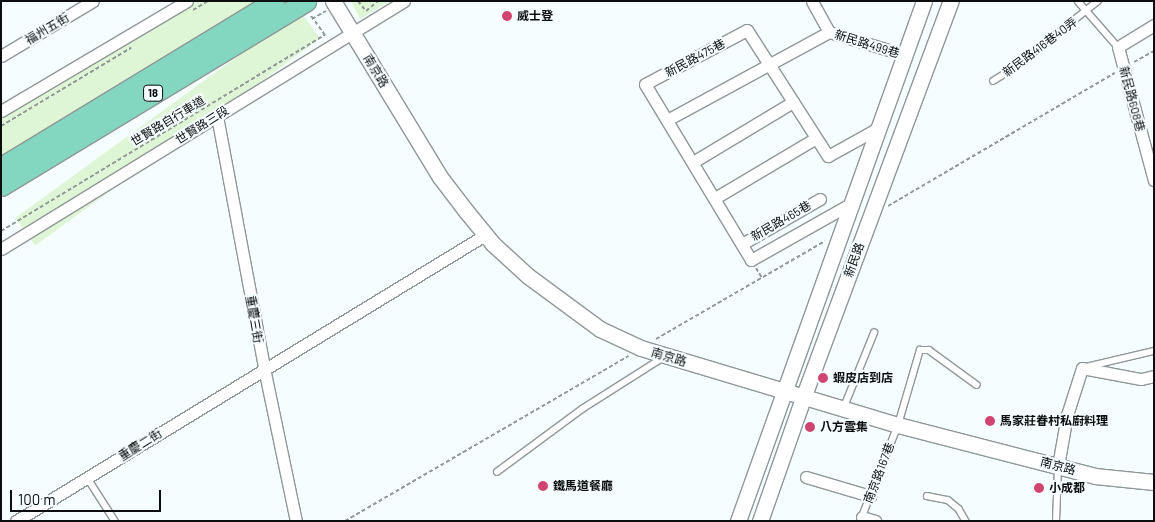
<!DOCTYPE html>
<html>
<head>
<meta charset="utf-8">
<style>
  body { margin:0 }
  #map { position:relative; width:1155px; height:522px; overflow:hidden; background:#f6fdfe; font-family:Barlow,"Noto Sans TC",sans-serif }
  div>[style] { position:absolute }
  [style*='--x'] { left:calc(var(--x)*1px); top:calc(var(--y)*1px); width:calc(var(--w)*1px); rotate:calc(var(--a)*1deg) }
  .green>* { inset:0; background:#def5d6; transform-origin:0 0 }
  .path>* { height:2px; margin-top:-1px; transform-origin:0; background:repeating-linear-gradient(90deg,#909596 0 4px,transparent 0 6.5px) }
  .roads { filter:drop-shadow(1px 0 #909797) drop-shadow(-1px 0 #909797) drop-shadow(0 1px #909797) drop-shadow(0 -1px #909797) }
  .service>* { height:5.5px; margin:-2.75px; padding:0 2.75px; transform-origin:2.75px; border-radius:2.75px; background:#fff }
  .minor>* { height:11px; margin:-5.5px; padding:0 5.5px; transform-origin:5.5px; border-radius:5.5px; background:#fff }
  .tertiary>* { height:15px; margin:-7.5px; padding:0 7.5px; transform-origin:7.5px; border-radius:7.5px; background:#fff }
  .primary>* { height:19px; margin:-9.5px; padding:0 9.5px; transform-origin:9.5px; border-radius:9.5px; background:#83d6bf }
  .dots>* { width:14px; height:14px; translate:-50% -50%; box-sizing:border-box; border:2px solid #f6fdfe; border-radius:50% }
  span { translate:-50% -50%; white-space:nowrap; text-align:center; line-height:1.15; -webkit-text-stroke:4px #f6fdfe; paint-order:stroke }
  .shield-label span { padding:1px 4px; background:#f6fdfe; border:1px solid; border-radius:4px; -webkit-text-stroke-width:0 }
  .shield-label { font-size:11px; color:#0b0d0e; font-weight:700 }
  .poi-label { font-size:12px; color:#0b0d0e; font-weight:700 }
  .left { translate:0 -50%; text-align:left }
  .street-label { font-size:12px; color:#0b0d0e }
  .frame { position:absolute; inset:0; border:2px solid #0b0d0e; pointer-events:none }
  .scale { position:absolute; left:10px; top:490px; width:151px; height:22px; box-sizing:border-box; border:2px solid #0b0d0e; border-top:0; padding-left:6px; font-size:15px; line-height:18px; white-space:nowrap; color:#0b0d0e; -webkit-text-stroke:4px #f6fdfe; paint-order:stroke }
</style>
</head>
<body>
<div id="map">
  <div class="green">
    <i style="clip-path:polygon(197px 1px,258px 1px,1px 157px,1px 115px)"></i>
    <i style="clip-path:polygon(351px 1px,390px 1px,360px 19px)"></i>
    <i style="left:300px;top:11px;width:34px;height:352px;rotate:54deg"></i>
  </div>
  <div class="path">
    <i style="--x:358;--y:1;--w:13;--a:51"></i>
    <i style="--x:366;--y:11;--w:16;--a:-40"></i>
    <i style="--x:193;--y:10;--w:17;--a:-31"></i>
    <i style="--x:312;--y:19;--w:16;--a:-30"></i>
    <i style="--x:1134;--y:62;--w:23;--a:-29"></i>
    <i style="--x:1;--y:126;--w:152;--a:-31"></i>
    <i style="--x:888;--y:206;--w:263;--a:-30.4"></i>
    <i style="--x:1;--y:231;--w:379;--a:-31.2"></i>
    <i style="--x:325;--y:35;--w:26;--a:-126"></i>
    <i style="--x:756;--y:268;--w:12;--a:59"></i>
    <i style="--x:656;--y:339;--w:195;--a:-30.1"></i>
    <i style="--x:345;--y:521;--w:328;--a:-30.2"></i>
  </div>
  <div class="roads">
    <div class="service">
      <i style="--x:1078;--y:1;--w:61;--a:49"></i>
      <i style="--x:993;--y:81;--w:25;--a:-32"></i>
      <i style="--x:1014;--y:68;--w:107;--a:-38.6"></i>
      <i style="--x:1090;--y:366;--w:66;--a:-13.2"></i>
      <i style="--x:844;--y:407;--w:80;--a:-67.9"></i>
      <i style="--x:497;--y:472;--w:106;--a:-36.5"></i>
      <i style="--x:582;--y:409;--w:97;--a:-32.4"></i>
      <i style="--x:87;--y:477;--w:52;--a:57.5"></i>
      <i style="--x:927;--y:496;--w:21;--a:11"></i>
      <i style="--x:948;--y:500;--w:14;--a:39"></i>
      <i style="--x:959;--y:509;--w:14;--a:60"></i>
      <i style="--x:861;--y:519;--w:101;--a:-68.5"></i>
      <i style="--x:898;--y:425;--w:78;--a:-73.7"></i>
      <i style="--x:920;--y:350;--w:9;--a:0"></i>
      <i style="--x:929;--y:350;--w:59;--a:36.1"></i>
      <i style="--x:1056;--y:521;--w:53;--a:-87.8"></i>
    </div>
    <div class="minor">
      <i style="--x:1154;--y:25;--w:42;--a:148.6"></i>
      <i style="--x:1118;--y:47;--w:138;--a:74.9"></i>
      <i style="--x:829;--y:32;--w:79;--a:16.8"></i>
      <i style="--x:1;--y:56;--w:107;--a:-30.9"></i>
      <i style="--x:1;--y:111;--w:216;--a:-30.6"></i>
      <i style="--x:217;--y:116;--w:256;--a:79.4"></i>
      <i style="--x:264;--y:368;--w:156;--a:78.2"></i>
      <i style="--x:667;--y:120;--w:184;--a:-28.5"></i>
      <i style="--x:829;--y:32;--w:35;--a:-119"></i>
      <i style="--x:693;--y:162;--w:117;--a:-31"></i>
      <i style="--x:715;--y:198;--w:117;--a:-30.7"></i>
      <i style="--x:852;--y:203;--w:116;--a:150.6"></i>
      <i style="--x:751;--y:260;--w:205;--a:-121.1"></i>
      <i style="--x:645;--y:84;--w:115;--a:-27.9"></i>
      <i style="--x:747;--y:30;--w:150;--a:57.3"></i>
      <i style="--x:828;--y:156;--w:60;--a:-29.1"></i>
      <i style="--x:742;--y:244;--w:90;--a:-30"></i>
      <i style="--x:1;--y:249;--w:473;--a:-31.6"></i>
      <i style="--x:1058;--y:466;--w:52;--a:-80"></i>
      <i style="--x:1067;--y:415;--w:49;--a:-72.3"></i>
      <i style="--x:1082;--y:368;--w:60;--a:10.6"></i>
      <i style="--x:1141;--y:379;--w:13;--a:-13"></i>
      <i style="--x:806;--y:477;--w:67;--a:16.5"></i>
      <i style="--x:862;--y:517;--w:14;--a:17"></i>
      <i style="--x:16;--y:521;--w:549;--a:-31.38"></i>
    </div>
    <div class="tertiary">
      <i style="--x:333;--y:1;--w:206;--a:58.7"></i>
      <i style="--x:440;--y:177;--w:43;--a:52.6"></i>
      <i style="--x:466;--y:211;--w:43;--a:50.7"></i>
      <i style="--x:493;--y:244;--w:47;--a:42.4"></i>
      <i style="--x:528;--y:276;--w:89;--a:36.4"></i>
      <i style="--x:600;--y:329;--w:45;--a:24.9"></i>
      <i style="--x:641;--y:348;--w:268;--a:16.7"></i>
      <i style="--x:898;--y:425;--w:203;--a:14.5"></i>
      <i style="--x:1095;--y:476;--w:59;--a:5.8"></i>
      <i style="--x:738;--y:521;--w:552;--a:-70.32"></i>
      <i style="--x:760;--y:521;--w:130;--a:-70.7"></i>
      <i style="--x:803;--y:398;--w:424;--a:-69.6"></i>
    </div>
    <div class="primary">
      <i style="--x:1;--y:167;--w:320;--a:-31.3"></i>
      <i style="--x:1;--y:186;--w:357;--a:-31.2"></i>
    </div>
  </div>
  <div class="dots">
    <i style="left:507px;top:16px;background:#d24470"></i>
    <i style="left:823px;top:378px;background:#d24470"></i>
    <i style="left:990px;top:421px;background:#d24470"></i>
    <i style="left:810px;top:427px;background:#d24470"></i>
    <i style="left:543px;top:486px;background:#d24470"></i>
    <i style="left:1039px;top:488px;background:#d24470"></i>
  </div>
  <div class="shield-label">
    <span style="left:153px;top:93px">18</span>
  </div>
  <div class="poi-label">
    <span class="left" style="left:517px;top:16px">威士登</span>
    <span class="left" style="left:833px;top:378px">蝦皮店到店</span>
    <span class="left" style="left:1000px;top:421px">馬家莊眷村私廚料理</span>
    <span class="left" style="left:820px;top:427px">八方雲集</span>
    <span class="left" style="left:553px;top:486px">鐵馬道餐廳</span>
    <span class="left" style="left:1049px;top:488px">小成都</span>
  </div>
  <div class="street-label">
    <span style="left:47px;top:29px;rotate:-31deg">福州五街</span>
    <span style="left:867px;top:44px;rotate:17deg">新民路499巷</span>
    <span style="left:1040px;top:47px;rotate:-37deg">新民路416巷40弄</span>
    <span style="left:695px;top:58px;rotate:-28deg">新民路475巷</span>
    <span style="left:376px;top:71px;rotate:59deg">南京路</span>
    <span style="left:1132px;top:99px;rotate:75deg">新民路608巷</span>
    <span style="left:168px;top:121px;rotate:-31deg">世賢路自行車道</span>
    <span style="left:202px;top:125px;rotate:-32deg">世賢路三段</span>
    <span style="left:781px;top:221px;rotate:-30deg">新民路465巷</span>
    <span style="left:854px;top:260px;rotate:-70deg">新民路</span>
    <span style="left:254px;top:319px;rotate:80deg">重慶三街</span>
    <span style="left:669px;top:357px;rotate:17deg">南京路</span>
    <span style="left:140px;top:445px;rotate:-32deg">重慶二街</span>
    <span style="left:1058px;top:466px;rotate:15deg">南京路</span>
    <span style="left:879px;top:473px;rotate:-69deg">南京路167巷</span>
  </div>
  <div class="frame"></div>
  <div class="scale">100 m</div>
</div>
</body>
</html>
